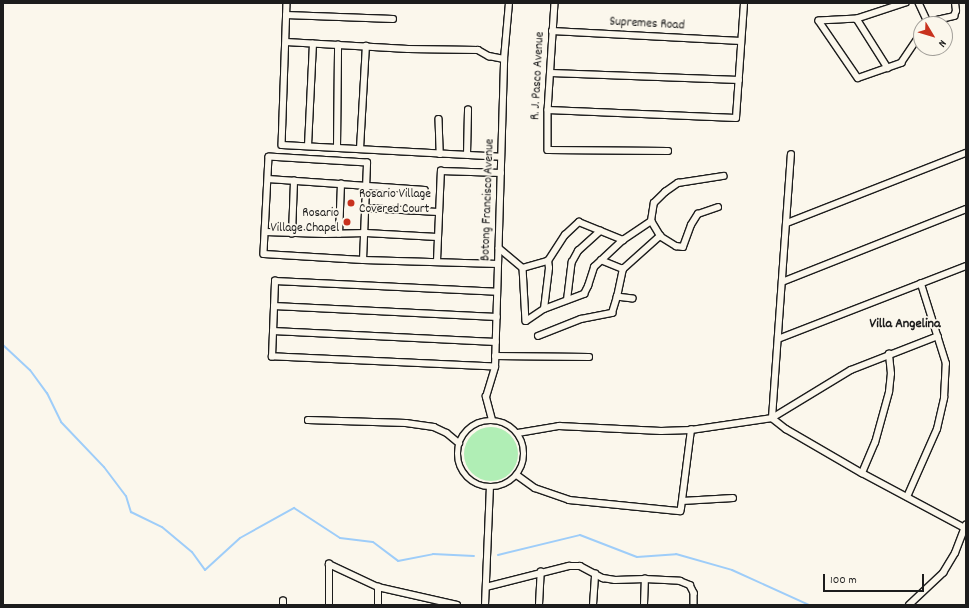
<!DOCTYPE html>
<html>
<head>
<meta charset="utf-8">
<style>
  body { margin:0 }
  #map { position:relative; width:969px; height:608px; overflow:hidden; background:#fbf7ec; font-family:Dekko,sans-serif }
  div>[style] { position:absolute }
  [style*='--x'] { left:calc(var(--x)*1px); top:calc(var(--y)*1px); width:calc(var(--w)*1px); rotate:calc(var(--a)*1deg) }
  .green>* { inset:0; background:#b0eeb5 }
  .round { border-radius:50% }
  .stream>* { height:2px; margin:-1px; padding:0 1px; transform-origin:1px; border-radius:1px; background:#9ecdf9 }
  .roads { filter:drop-shadow(1px 0 #1c1c1c) drop-shadow(-1px 0 #1c1c1c) drop-shadow(0 1px #1c1c1c) drop-shadow(0 -1px #1c1c1c) }
  .street>* { height:5.5px; margin:-2.75px; padding:0 2.75px; transform-origin:2.75px; border-radius:2.75px; background:#fbf7ec }
  .street>.ring { margin:-2.75px; padding:0; box-sizing:content-box; background:none; border:5.5px solid #fbf7ec; border-radius:50% }
  .dots>* { width:11px; height:11px; translate:-50% -50%; box-sizing:border-box; border:2px solid #fbf7ec; border-radius:50% }
  span { translate:-50% -50%; white-space:nowrap; text-align:center; line-height:1.15; -webkit-text-stroke:3.5px #fbf7ec; paint-order:stroke }
  .street-label { font-size:13px; color:#1c1c1c }
  .poi-label { font-size:13px; color:#1c1c1c }
  .left { translate:0 -50%; text-align:left }
  .right { translate:-100% -50%; text-align:right }
  .neighbourhood-label { font-size:14px; color:#1c1c1c; font-weight:700 }
  .frame { position:absolute; inset:0; border:4px solid #1c1c1c; pointer-events:none }
  .north { position:absolute; left:913px; top:16px; width:40px; height:40px; box-sizing:border-box; background:#fbf7ec; border:1px solid #a29f99; border-radius:50%; rotate:128deg; font-size:11px; font-weight:700; line-height:16px; text-align:center; color:#1c1c1c }
  .north::after { content:''; display:block; margin:auto; width:14px; height:18px; background:#c8321e; clip-path:polygon(50% 0,100% 100%,50% 72%,0 100%) }
  .scale { position:absolute; left:823px; top:574px; width:101px; height:18px; box-sizing:border-box; border:2px solid #1c1c1c; border-top:0; padding-left:5px; font-size:12px; line-height:14px; white-space:nowrap; color:#1c1c1c; -webkit-text-stroke:3px #fbf7ec; paint-order:stroke }
</style>
</head>
<body>
<div id="map">
  <div class="green">
    <i class="round" style="left:464px;top:427px;width:54px;height:54px"></i>
  </div>
  <div class="stream">
    <i style="--x:3;--y:345;--w:37;--a:43"></i>
    <i style="--x:30;--y:370;--w:29;--a:54"></i>
    <i style="--x:47;--y:393;--w:32;--a:64"></i>
    <i style="--x:61;--y:422;--w:62;--a:46.3"></i>
    <i style="--x:104;--y:467;--w:36;--a:53"></i>
    <i style="--x:126;--y:496;--w:17;--a:73"></i>
    <i style="--x:131;--y:512;--w:34;--a:26"></i>
    <i style="--x:162;--y:527;--w:39;--a:40"></i>
    <i style="--x:192;--y:552;--w:22;--a:54"></i>
    <i style="--x:205;--y:570;--w:47;--a:-42.4"></i>
    <i style="--x:240;--y:538;--w:62;--a:-29.1"></i>
    <i style="--x:294;--y:508;--w:55;--a:33.1"></i>
    <i style="--x:340;--y:538;--w:33;--a:7"></i>
    <i style="--x:373;--y:542;--w:31;--a:37"></i>
    <i style="--x:398;--y:561;--w:36;--a:-11"></i>
    <i style="--x:433;--y:554;--w:41;--a:2.8"></i>
    <i style="--x:498;--y:555;--w:84;--a:-13.7"></i>
    <i style="--x:580;--y:535;--w:61;--a:21.1"></i>
    <i style="--x:637;--y:557;--w:39;--a:-4"></i>
    <i style="--x:676;--y:554;--w:58;--a:15.9"></i>
    <i style="--x:732;--y:570;--w:85;--a:24.4"></i>
  </div>
  <div class="roads">
    <div class="street">
      <i style="--x:287;--y:3;--w:142;--a:92"></i>
      <i style="--x:282;--y:145;--w:219;--a:3.1"></i>
      <i style="--x:555;--y:3;--w:107;--a:93.7"></i>
      <i style="--x:548;--y:110;--w:40;--a:90"></i>
      <i style="--x:548;--y:150;--w:120;--a:0.5"></i>
      <i style="--x:906;--y:3;--w:52;--a:161.9"></i>
      <i style="--x:857;--y:19;--w:38;--a:177"></i>
      <i style="--x:819;--y:21;--w:69;--a:55.6"></i>
      <i style="--x:858;--y:78;--w:46;--a:-19.2"></i>
      <i style="--x:901;--y:63;--w:36;--a:-56"></i>
      <i style="--x:919;--y:3;--w:21;--a:65"></i>
      <i style="--x:286;--y:15;--w:107;--a:2.1"></i>
      <i style="--x:857;--y:19;--w:58;--a:57.7"></i>
      <i style="--x:926;--y:24;--w:3;--a:-45"></i>
      <i style="--x:928;--y:22;--w:27;--a:-13"></i>
      <i style="--x:954;--y:16;--w:5;--a:-68"></i>
      <i style="--x:956;--y:11;--w:8;--a:-97"></i>
      <i style="--x:552;--y:31;--w:189;--a:3"></i>
      <i style="--x:286;--y:42;--w:122;--a:3.3"></i>
      <i style="--x:408;--y:49;--w:70;--a:0.8"></i>
      <i style="--x:478;--y:50;--w:13;--a:29"></i>
      <i style="--x:489;--y:56;--w:15;--a:11"></i>
      <i style="--x:551;--y:73;--w:188;--a:2.1"></i>
      <i style="--x:548;--y:110;--w:188;--a:2.4"></i>
      <i style="--x:736;--y:118;--w:115;--a:-86"></i>
      <i style="--x:439;--y:119;--w:35;--a:88"></i>
      <i style="--x:308;--y:146;--w:102;--a:-87.2"></i>
      <i style="--x:337;--y:148;--w:103;--a:-89.4"></i>
      <i style="--x:360;--y:149;--w:103;--a:-86.7"></i>
      <i style="--x:467;--y:155;--w:45;--a:-88.7"></i>
      <i style="--x:268;--y:179;--w:157;--a:4"></i>
      <i style="--x:366;--y:208;--w:72;--a:3.2"></i>
      <i style="--x:787;--y:223;--w:192;--a:-21.4"></i>
      <i style="--x:266;--y:232;--w:59;--a:1.9"></i>
      <i style="--x:325;--y:234;--w:41;--a:-1.4"></i>
      <i style="--x:366;--y:233;--w:71;--a:3.2"></i>
      <i style="--x:292;--y:234;--w:53;--a:-87.8"></i>
      <i style="--x:339;--y:234;--w:50;--a:-87.7"></i>
      <i style="--x:660;--y:236;--w:19;--a:32"></i>
      <i style="--x:676;--y:246;--w:7;--a:8"></i>
      <i style="--x:683;--y:247;--w:23;--a:-70"></i>
      <i style="--x:691;--y:225;--w:13;--a:-58"></i>
      <i style="--x:698;--y:214;--w:21;--a:-19"></i>
      <i style="--x:499;--y:248;--w:31;--a:40"></i>
      <i style="--x:523;--y:268;--w:26;--a:-16"></i>
      <i style="--x:548;--y:261;--w:31;--a:-57"></i>
      <i style="--x:565;--y:235;--w:19;--a:-43"></i>
      <i style="--x:579;--y:222;--w:48;--a:22.2"></i>
      <i style="--x:623;--y:240;--w:34;--a:-34"></i>
      <i style="--x:363;--y:260;--w:97;--a:-87.6"></i>
      <i style="--x:367;--y:163;--w:98;--a:-176.5"></i>
      <i style="--x:269;--y:157;--w:97;--a:93"></i>
      <i style="--x:264;--y:254;--w:99;--a:3.5"></i>
      <i style="--x:363;--y:260;--w:135;--a:1.7"></i>
      <i style="--x:601;--y:260;--w:24;--a:22"></i>
      <i style="--x:437;--y:261;--w:90;--a:-87.5"></i>
      <i style="--x:441;--y:171;--w:60;--a:1.9"></i>
      <i style="--x:523;--y:268;--w:53;--a:86.8"></i>
      <i style="--x:526;--y:321;--w:22;--a:-34"></i>
      <i style="--x:544;--y:309;--w:43;--a:-20.6"></i>
      <i style="--x:584;--y:294;--w:9;--a:-63"></i>
      <i style="--x:588;--y:286;--w:20;--a:-72"></i>
      <i style="--x:594;--y:267;--w:40;--a:-43"></i>
      <i style="--x:782;--y:282;--w:198;--a:-21.6"></i>
      <i style="--x:633;--y:299;--w:16;--a:-173"></i>
      <i style="--x:617;--y:297;--w:29;--a:-78"></i>
      <i style="--x:623;--y:269;--w:50;--a:-41.7"></i>
      <i style="--x:660;--y:236;--w:17;--a:-121"></i>
      <i style="--x:651;--y:221;--w:18;--a:-81"></i>
      <i style="--x:654;--y:203;--w:16;--a:-45"></i>
      <i style="--x:665;--y:192;--w:16;--a:-35"></i>
      <i style="--x:678;--y:183;--w:46;--a:-8.8"></i>
      <i style="--x:567;--y:300;--w:38;--a:-83"></i>
      <i style="--x:572;--y:262;--w:13;--a:-61"></i>
      <i style="--x:578;--y:251;--w:30;--a:-42"></i>
      <i style="--x:274;--y:306;--w:223;--a:2.8"></i>
      <i style="--x:544;--y:309;--w:41;--a:-83"></i>
      <i style="--x:549;--y:268;--w:7;--a:-98"></i>
      <i style="--x:273;--y:331;--w:223;--a:2.8"></i>
      <i style="--x:538;--y:336;--w:46;--a:-21.6"></i>
      <i style="--x:581;--y:319;--w:32;--a:-11"></i>
      <i style="--x:612;--y:313;--w:17;--a:-73"></i>
      <i style="--x:778;--y:339;--w:202;--a:-21.2"></i>
      <i style="--x:495;--y:356;--w:94;--a:0.6"></i>
      <i style="--x:495;--y:367;--w:223;--a:-177.4"></i>
      <i style="--x:272;--y:357;--w:76;--a:-87.7"></i>
      <i style="--x:275;--y:281;--w:222;--a:2.8"></i>
      <i style="--x:772;--y:418;--w:264;--a:-85.9"></i>
      <i style="--x:772;--y:418;--w:18;--a:38"></i>
      <i style="--x:786;--y:429;--w:88;--a:30.1"></i>
      <i style="--x:862;--y:473;--w:117;--a:28.1"></i>
      <i style="--x:308;--y:420;--w:98;--a:1.8"></i>
      <i style="--x:406;--y:423;--w:28;--a:8"></i>
      <i style="--x:434;--y:427;--w:14;--a:25"></i>
      <i style="--x:447;--y:433;--w:16;--a:40"></i>
      <i style="--x:492;--y:420;--w:24;--a:-105"></i>
      <i style="--x:486;--y:397;--w:31;--a:-73"></i>
      <i style="--x:495;--y:367;--w:308;--a:-88.3"></i>
      <i style="--x:504;--y:59;--w:56;--a:-84.9"></i>
      <i class="ring" style="left:458px;top:421px;width:60.5px;height:60.5px"></i>
      <i style="--x:518;--y:433;--w:42;--a:-9.7"></i>
      <i style="--x:559;--y:426;--w:102;--a:2.8"></i>
      <i style="--x:661;--y:431;--w:30;--a:-2"></i>
      <i style="--x:691;--y:430;--w:82;--a:-8.4"></i>
      <i style="--x:772;--y:418;--w:92;--a:-31.3"></i>
      <i style="--x:851;--y:370;--w:93;--a:-21.3"></i>
      <i style="--x:862;--y:473;--w:33;--a:-67"></i>
      <i style="--x:875;--y:443;--w:53;--a:-74.6"></i>
      <i style="--x:889;--y:392;--w:18;--a:-84"></i>
      <i style="--x:891;--y:374;--w:20;--a:-96"></i>
      <i style="--x:517;--y:475;--w:22;--a:36"></i>
      <i style="--x:535;--y:488;--w:36;--a:19"></i>
      <i style="--x:569;--y:500;--w:112;--a:5.7"></i>
      <i style="--x:680;--y:511;--w:3;--a:-72"></i>
      <i style="--x:681;--y:508;--w:79;--a:-82.7"></i>
      <i style="--x:907;--y:497;--w:74;--a:-66.2"></i>
      <i style="--x:937;--y:429;--w:32;--a:-77"></i>
      <i style="--x:944;--y:398;--w:34;--a:-87"></i>
      <i style="--x:946;--y:364;--w:84;--a:-107.4"></i>
      <i style="--x:682;--y:501;--w:51;--a:-3.4"></i>
      <i style="--x:486;--y:587;--w:86;--a:-14.2"></i>
      <i style="--x:569;--y:566;--w:11;--a:0"></i>
      <i style="--x:580;--y:566;--w:26;--a:28"></i>
      <i style="--x:603;--y:578;--w:12;--a:9"></i>
      <i style="--x:615;--y:580;--w:30;--a:-2"></i>
      <i style="--x:645;--y:579;--w:35;--a:3"></i>
      <i style="--x:680;--y:581;--w:11;--a:22"></i>
      <i style="--x:690;--y:585;--w:9;--a:63"></i>
      <i style="--x:694;--y:593;--w:12;--a:90"></i>
      <i style="--x:283;--y:605;--w:4;--a:-90"></i>
      <i style="--x:329;--y:605;--w:41;--a:-90"></i>
      <i style="--x:329;--y:564;--w:54;--a:25.1"></i>
      <i style="--x:378;--y:587;--w:81;--a:12.8"></i>
      <i style="--x:378;--y:605;--w:18;--a:-90"></i>
      <i style="--x:485;--y:605;--w:117;--a:-87.6"></i>
      <i style="--x:539;--y:605;--w:33;--a:-87"></i>
      <i style="--x:593;--y:605;--w:31;--a:-86"></i>
      <i style="--x:644;--y:605;--w:26;--a:-88"></i>
      <i style="--x:909;--y:605;--w:47;--a:-43.3"></i>
      <i style="--x:943;--y:573;--w:23;--a:-59"></i>
      <i style="--x:955;--y:553;--w:30;--a:-69"></i>
    </div>
  </div>
  <div class="dots">
    <i style="left:351px;top:203px;background:#c8321e"></i>
    <i style="left:347px;top:222px;background:#c8321e"></i>
  </div>
  <div class="street-label">
    <span style="left:647px;top:25px;rotate:3deg">Supremes Road</span>
    <span style="left:539px;top:76px;rotate:-87deg">R. J. Pasco Avenue</span>
    <span style="left:489px;top:200px;rotate:-88deg">Botong Francisco Avenue</span>
  </div>
  <div class="poi-label">
    <span class="left" style="left:359px;top:203px">Rosario Village<br>Covered Court</span>
    <span class="right" style="left:339px;top:222px">Rosario<br>Village Chapel</span>
  </div>
  <div class="neighbourhood-label">
    <span style="left:905px;top:324px">Villa Angelina</span>
  </div>
  <div class="frame"></div>
  <div class="north">N</div>
  <div class="scale">100 m</div>
</div>
</body>
</html>
